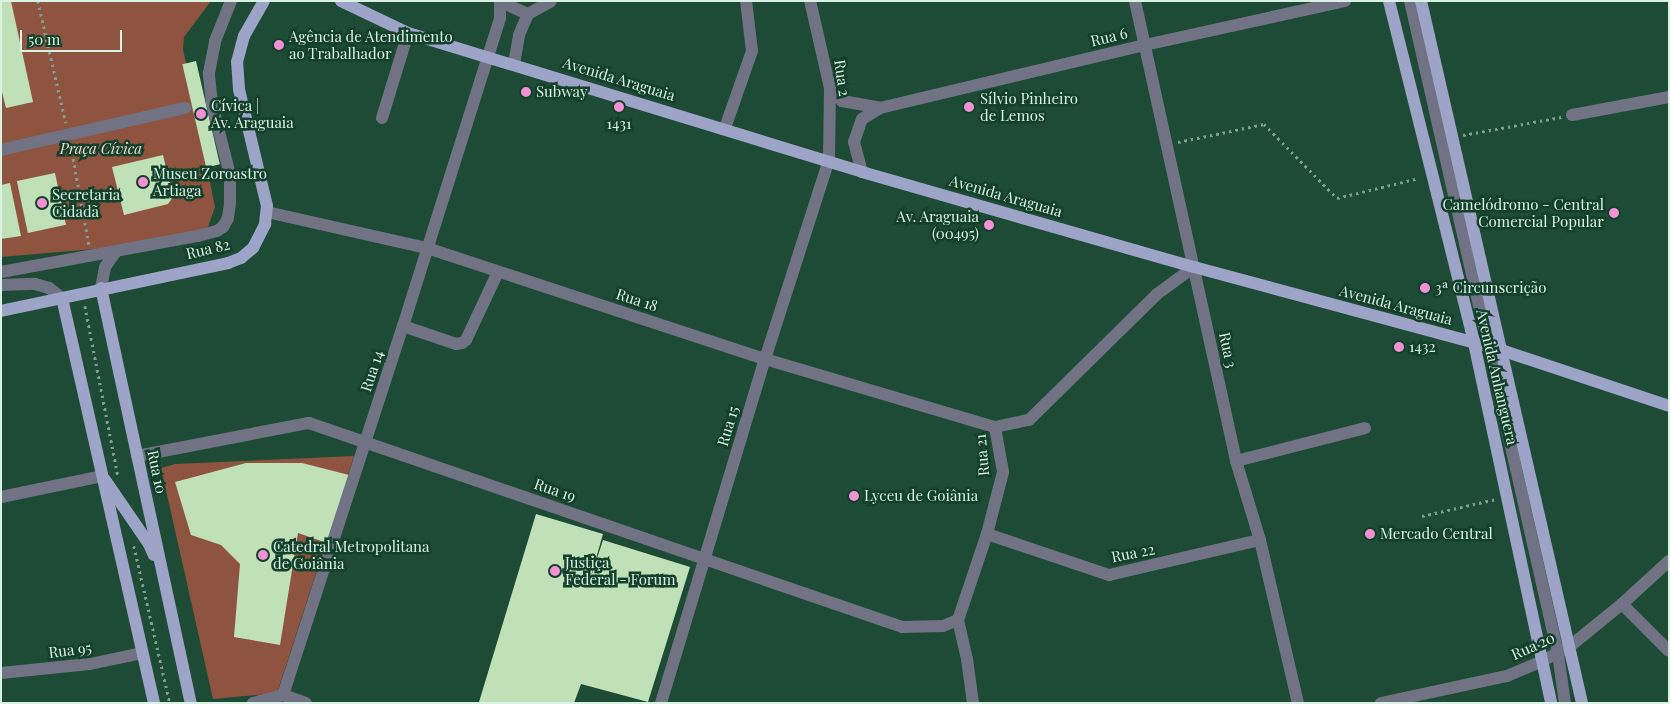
<!DOCTYPE html>
<html>
<head>
<meta charset="utf-8">
<style>
  body { margin:0 }
  #map { position:relative; width:1670px; height:704px; overflow:hidden; background:#1e4b35; font-family:"Playfair Display",serif }
  div>[style] { position:absolute }
  [style*='--x'] { left:calc(var(--x)*1px); top:calc(var(--y)*1px); width:calc(var(--w)*1px); rotate:calc(var(--a)*1deg) }
  .green>* { inset:0; background:#8f543f }
  .building>* { inset:0; background:#c0e0b8; transform-origin:0 0 }
  .path>* { height:2.5px; margin-top:-1.25px; transform-origin:0; background:repeating-linear-gradient(90deg,#7da08e 0 2.5px,transparent 0 6.5px) }
  .minor>* { height:12px; margin:-6px; padding:0 6px; transform-origin:6px; border-radius:6px; background:#717385 }
  .major>* { height:12px; margin:-6px; padding:0 6px; transform-origin:6px; border-radius:6px; background:#9ea3c8 }
  .dots>* { width:14px; height:14px; translate:-50% -50%; box-sizing:border-box; border:2px solid #13402b; border-radius:50% }
  span { translate:-50% -50%; white-space:nowrap; text-align:center; line-height:1.15; -webkit-text-stroke:5px #13402b; paint-order:stroke }
  .poi-label { font-size:15px; color:#daf2e4 }
  .left { translate:0 -50%; text-align:left }
  .right { translate:-100% -50%; text-align:right }
  .street-label { font-size:15px; color:#daf2e4 }
  .park-label { font-size:15px; color:#f4d9cf; font-style:italic }
  .frame { position:absolute; inset:0; border:2px solid #daf2e4; pointer-events:none }
  .scale { position:absolute; left:20px; top:30px; width:102px; height:22px; box-sizing:border-box; border:2px solid #daf2e4; border-top:0; padding-left:6px; font-size:15px; line-height:18px; white-space:nowrap; color:#daf2e4; -webkit-text-stroke:4px #13402b; paint-order:stroke }
</style>
</head>
<body>
<div id="map">
  <div class="green">
    <i style="clip-path:polygon(1px 1px,211px 1px,184px 37px,183px 49px,215px 207px,208px 227px,198px 232px,94px 249px,1px 257px)"></i>
    <i style="clip-path:polygon(354px 456px,277px 693px,213px 699px,161px 468px,175px 464px)"></i>
  </div>
  <div class="building">
    <i style="clip-path:polygon(1px 1px,11px 1px,33px 102px,6px 108px,1px 88px)"></i>
    <i style="left:196px;top:61px;width:106px;height:14px;rotate:77deg"></i>
    <i style="clip-path:polygon(163px 155px,173px 197px,168px 204px,124px 215px,112px 167px)"></i>
    <i style="left:55px;top:173px;width:53px;height:39px;rotate:78deg"></i>
    <i style="clip-path:polygon(10px 183px,21px 236px,1px 239px,1px 185px)"></i>
    <i style="clip-path:polygon(246px 463px,302px 463px,353px 476px,330px 544px,298px 533px,280px 645px,234px 637px,240px 564px,221px 545px,191px 535px,175px 482px)"></i>
    <i style="clip-path:polygon(536px 514px,603px 534px,589px 583px,603px 540px,690px 567px,648px 702px,581px 684px,574px 703px,479px 702px)"></i>
  </div>
  <div class="path">
    <i style="--x:38;--y:1;--w:125;--a:77.1"></i>
    <i style="--x:1463;--y:135;--w:100;--a:-10.4"></i>
    <i style="--x:1178;--y:142;--w:88;--a:-11.8"></i>
    <i style="--x:1264;--y:124;--w:104;--a:45.4"></i>
    <i style="--x:1337;--y:198;--w:84;--a:-13.7"></i>
    <i style="--x:71;--y:146;--w:100;--a:79.6"></i>
    <i style="--x:85;--y:306;--w:172;--a:79"></i>
    <i style="--x:1422;--y:516;--w:76;--a:-12.9"></i>
    <i style="--x:134;--y:546;--w:161;--a:77.1"></i>
  </div>
  <div class="minor">
    <i style="--x:1135;--y:1;--w:471;--a:77.6"></i>
    <i style="--x:1236;--y:461;--w:83;--a:73.1"></i>
    <i style="--x:1260;--y:540;--w:167;--a:76.9"></i>
    <i style="--x:1410;--y:1;--w:670;--a:77.23"></i>
    <i style="--x:1558;--y:654;--w:49;--a:81.9"></i>
    <i style="--x:501;--y:2;--w:30;--a:24"></i>
    <i style="--x:514;--y:64;--w:29;--a:-80"></i>
    <i style="--x:519;--y:35;--w:23;--a:-67"></i>
    <i style="--x:528;--y:14;--w:26;--a:-29"></i>
    <i style="--x:830;--y:88;--w:18;--a:47"></i>
    <i style="--x:842;--y:101;--w:39;--a:10"></i>
    <i style="--x:1572;--y:115;--w:99;--a:-10.5"></i>
    <i style="--x:382;--y:118;--w:89;--a:-73"></i>
    <i style="--x:725;--y:128;--w:82;--a:-70.7"></i>
    <i style="--x:752;--y:51;--w:50;--a:-96.8"></i>
    <i style="--x:1;--y:150;--w:189;--a:-12.9"></i>
    <i style="--x:862;--y:172;--w:31;--a:-105"></i>
    <i style="--x:854;--y:142;--w:24;--a:-71"></i>
    <i style="--x:862;--y:119;--w:21;--a:-31"></i>
    <i style="--x:880;--y:108;--w:272;--a:-13.4"></i>
    <i style="--x:1145;--y:45;--w:205;--a:-12.4"></i>
    <i style="--x:267;--y:212;--w:164;--a:12.7"></i>
    <i style="--x:427;--y:248;--w:356;--a:18.2"></i>
    <i style="--x:765;--y:359;--w:240;--a:16.5"></i>
    <i style="--x:995;--y:427;--w:35;--a:-12"></i>
    <i style="--x:1029;--y:420;--w:180;--a:-44.5"></i>
    <i style="--x:1157;--y:294;--w:46;--a:-36.1"></i>
    <i style="--x:1;--y:272;--w:200;--a:-10.4"></i>
    <i style="--x:198;--y:236;--w:20;--a:-15"></i>
    <i style="--x:217;--y:231;--w:7;--a:-34"></i>
    <i style="--x:223;--y:227;--w:10;--a:-61"></i>
    <i style="--x:228;--y:218;--w:15;--a:-82"></i>
    <i style="--x:230;--y:203;--w:28;--a:-90"></i>
    <i style="--x:230;--y:175;--w:73;--a:-104.2"></i>
    <i style="--x:212;--y:104;--w:31;--a:-96"></i>
    <i style="--x:209;--y:73;--w:33;--a:-79"></i>
    <i style="--x:215;--y:41;--w:43;--a:-68.2"></i>
    <i style="--x:1;--y:285;--w:34;--a:-2"></i>
    <i style="--x:35;--y:284;--w:15;--a:16"></i>
    <i style="--x:49;--y:288;--w:16;--a:38"></i>
    <i style="--x:101;--y:288;--w:21;--a:-79"></i>
    <i style="--x:105;--y:267;--w:19;--a:-55"></i>
    <i style="--x:403;--y:326;--w:56;--a:18.8"></i>
    <i style="--x:456;--y:344;--w:6;--a:-9"></i>
    <i style="--x:462;--y:343;--w:5;--a:-37"></i>
    <i style="--x:466;--y:340;--w:75;--a:-64.8"></i>
    <i style="--x:137;--y:456;--w:175;--a:-10.9"></i>
    <i style="--x:309;--y:423;--w:627;--a:18.98"></i>
    <i style="--x:902;--y:627;--w:41;--a:-1.4"></i>
    <i style="--x:943;--y:626;--w:16;--a:-22"></i>
    <i style="--x:1236;--y:461;--w:133;--a:-14.3"></i>
    <i style="--x:1;--y:497;--w:103;--a:-11.7"></i>
    <i style="--x:987;--y:534;--w:129;--a:18.6"></i>
    <i style="--x:1109;--y:575;--w:155;--a:-13.1"></i>
    <i style="--x:1622;--y:604;--w:66;--a:45"></i>
    <i style="--x:1;--y:673;--w:89;--a:-5.8"></i>
    <i style="--x:90;--y:664;--w:53;--a:-11.9"></i>
    <i style="--x:283;--y:695;--w:388;--a:-72"></i>
    <i style="--x:403;--y:326;--w:323;--a:-72.5"></i>
    <i style="--x:500;--y:18;--w:17;--a:-90"></i>
    <i style="--x:253;--y:703;--w:31;--a:-15"></i>
    <i style="--x:283;--y:695;--w:24;--a:19"></i>
    <i style="--x:661;--y:703;--w:359;--a:-73.2"></i>
    <i style="--x:765;--y:359;--w:209;--a:-72.2"></i>
    <i style="--x:829;--y:160;--w:72;--a:-89.2"></i>
    <i style="--x:830;--y:88;--w:89;--a:-102.9"></i>
    <i style="--x:973;--y:703;--w:44;--a:-97.8"></i>
    <i style="--x:967;--y:659;--w:40;--a:-103"></i>
    <i style="--x:958;--y:620;--w:91;--a:-71.4"></i>
    <i style="--x:987;--y:534;--w:64;--a:-75.5"></i>
    <i style="--x:1003;--y:472;--w:46;--a:-100.1"></i>
    <i style="--x:1381;--y:703;--w:129;--a:-12.1"></i>
    <i style="--x:1507;--y:676;--w:38;--a:-23"></i>
    <i style="--x:1542;--y:661;--w:30;--a:-27"></i>
    <i style="--x:1569;--y:647;--w:68;--a:-39.1"></i>
    <i style="--x:1622;--y:604;--w:64;--a:-42.5"></i>
  </div>
  <div class="major">
    <i style="--x:341;--y:1;--w:74;--a:25.5"></i>
    <i style="--x:408;--y:33;--w:475;--a:17"></i>
    <i style="--x:862;--y:172;--w:345;--a:16"></i>
    <i style="--x:1194;--y:267;--w:318;--a:15.1"></i>
    <i style="--x:1501;--y:350;--w:177;--a:18.4"></i>
    <i style="--x:1389;--y:1;--w:352;--a:76"></i>
    <i style="--x:1474;--y:343;--w:368;--a:77.9"></i>
    <i style="--x:1421;--y:1;--w:720;--a:77.08"></i>
    <i style="--x:101;--y:288;--w:425;--a:77.8"></i>
    <i style="--x:62;--y:298;--w:415;--a:77.2"></i>
    <i style="--x:1;--y:311;--w:232;--a:-11.9"></i>
    <i style="--x:228;--y:263;--w:14;--a:-21"></i>
    <i style="--x:241;--y:258;--w:16;--a:-40"></i>
    <i style="--x:253;--y:248;--w:27;--a:-63"></i>
    <i style="--x:265;--y:224;--w:18;--a:-84"></i>
    <i style="--x:267;--y:206;--w:120;--a:-103.5"></i>
    <i style="--x:239;--y:89;--w:27;--a:-94"></i>
    <i style="--x:237;--y:62;--w:27;--a:-75"></i>
    <i style="--x:244;--y:36;--w:40;--a:-60.3"></i>
    <i style="--x:105;--y:480;--w:78;--a:55.5"></i>
    <i style="--x:149;--y:544;--w:12;--a:66"></i>
  </div>
  <div class="dots">
    <i style="left:279px;top:45px;background:#f391d5"></i>
    <i style="left:526px;top:92px;background:#f391d5"></i>
    <i style="left:619px;top:107px;background:#f391d5"></i>
    <i style="left:969px;top:107px;background:#f391d5"></i>
    <i style="left:201px;top:114px;background:#f391d5"></i>
    <i style="left:143px;top:182px;background:#f391d5"></i>
    <i style="left:42px;top:203px;background:#f391d5"></i>
    <i style="left:1614px;top:213px;background:#f391d5"></i>
    <i style="left:989px;top:225px;background:#f391d5"></i>
    <i style="left:1425px;top:288px;background:#f391d5"></i>
    <i style="left:1399px;top:347px;background:#f391d5"></i>
    <i style="left:854px;top:496px;background:#f391d5"></i>
    <i style="left:1370px;top:534px;background:#f391d5"></i>
    <i style="left:263px;top:555px;background:#f391d5"></i>
    <i style="left:555px;top:571px;background:#f391d5"></i>
  </div>
  <div class="poi-label">
    <span class="left" style="left:289px;top:45px">Agência de Atendimento<br>ao Trabalhador</span>
    <span class="left" style="left:536px;top:92px">Subway</span>
    <span class="left" style="left:980px;top:107px">Sílvio Pinheiro<br>de Lemos</span>
    <span class="left" style="left:211px;top:114px">Cívica |<br>Av. Araguaia</span>
    <span style="left:619px;top:124px">1431</span>
    <span class="left" style="left:153px;top:182px">Museu Zoroastro<br>Artiaga</span>
    <span class="left" style="left:52px;top:203px">Secretaria<br>Cidadã</span>
    <span class="right" style="left:1604px;top:213px">Camelódromo - Central<br>Comercial Popular</span>
    <span class="right" style="left:979px;top:225px">Av. Araguaia<br>(00495)</span>
    <span class="left" style="left:1435px;top:288px">3ª Circunscrição</span>
    <span class="left" style="left:1409px;top:347px">1432</span>
    <span class="left" style="left:864px;top:496px">Lyceu de Goiânia</span>
    <span class="left" style="left:1380px;top:534px">Mercado Central</span>
    <span class="left" style="left:273px;top:555px">Catedral Metropolitana<br>de Goiânia</span>
    <span class="left" style="left:565px;top:571px">Justiça<br>Federal - Forum</span>
  </div>
  <div class="street-label">
    <span style="left:1109px;top:37px;rotate:-13deg">Rua 6</span>
    <span style="left:842px;top:78px;rotate:82deg">Rua 2</span>
    <span style="left:619px;top:79px;rotate:17deg">Avenida Araguaia</span>
    <span style="left:1006px;top:196px;rotate:16deg">Avenida Araguaia</span>
    <span style="left:208px;top:249px;rotate:-13deg">Rua 82</span>
    <span style="left:637px;top:300px;rotate:18deg">Rua 18</span>
    <span style="left:1396px;top:305px;rotate:15deg">Avenida Araguaia</span>
    <span style="left:1228px;top:350px;rotate:78deg">Rua 3</span>
    <span style="left:372px;top:371px;rotate:-72deg">Rua 14</span>
    <span style="left:1497px;top:377px;rotate:77deg">Avenida Anhanguera</span>
    <span style="left:728px;top:426px;rotate:-73deg">Rua 15</span>
    <span style="left:982px;top:455px;rotate:-95deg">Rua 21</span>
    <span style="left:157px;top:472px;rotate:78deg">Rua 10</span>
    <span style="left:555px;top:490px;rotate:19deg">Rua 19</span>
    <span style="left:1133px;top:553px;rotate:-11deg">Rua 22</span>
    <span style="left:1533px;top:646px;rotate:-24deg">Rua 20</span>
    <span style="left:70px;top:650px;rotate:-7deg">Rua 95</span>
  </div>
  <div class="park-label">
    <span style="left:101px;top:149px">Praça Cívica</span>
  </div>
  <div class="frame"></div>
  <div class="scale">50 m</div>
</div>
</body>
</html>
